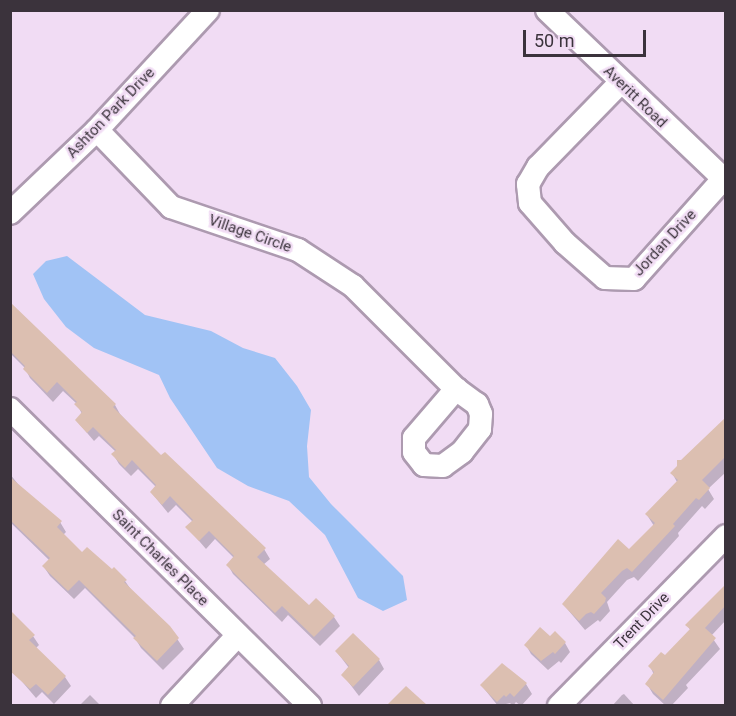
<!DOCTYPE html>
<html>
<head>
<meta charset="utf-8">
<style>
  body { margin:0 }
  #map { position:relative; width:736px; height:716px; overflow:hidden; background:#f1dcf4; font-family:Roboto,sans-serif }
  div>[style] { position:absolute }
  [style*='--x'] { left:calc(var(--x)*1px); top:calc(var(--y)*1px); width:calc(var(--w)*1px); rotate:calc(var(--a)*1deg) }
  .water>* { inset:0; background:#a1c3f5 }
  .shadow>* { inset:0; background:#0003 }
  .building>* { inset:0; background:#dcbfb1 }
  .roads { filter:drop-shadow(2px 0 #ad9ab0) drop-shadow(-2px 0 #ad9ab0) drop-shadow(0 2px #ad9ab0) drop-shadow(0 -2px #ad9ab0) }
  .minor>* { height:22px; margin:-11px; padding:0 11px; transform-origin:11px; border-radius:11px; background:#fff }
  span { translate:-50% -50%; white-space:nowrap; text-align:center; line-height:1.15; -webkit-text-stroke:5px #f1dcf4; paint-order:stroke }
  .street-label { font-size:15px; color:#3b333c }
  .frame { position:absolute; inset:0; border:12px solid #3b333c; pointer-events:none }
  .scale { position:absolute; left:523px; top:30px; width:123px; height:27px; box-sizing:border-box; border:3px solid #3b333c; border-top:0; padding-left:8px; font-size:18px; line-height:21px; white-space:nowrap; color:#3b333c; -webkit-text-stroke:4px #f1dcf4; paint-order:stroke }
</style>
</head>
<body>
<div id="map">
  <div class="water">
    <i style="clip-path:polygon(67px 256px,145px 315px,211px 331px,243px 348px,275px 358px,297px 386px,311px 410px,307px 446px,309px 477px,331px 504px,403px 576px,407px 600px,383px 611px,358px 598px,325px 535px,289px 501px,248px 486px,217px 468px,170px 398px,159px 375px,94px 348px,66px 327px,44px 299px,33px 274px,46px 261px)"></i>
  </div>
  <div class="shadow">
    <i style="clip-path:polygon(10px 304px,115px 405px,120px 414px,161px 457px,264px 549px,270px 559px,263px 565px,309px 607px,334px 617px,340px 626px,320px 646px,288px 615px,282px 622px,233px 574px,228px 565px,234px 558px,215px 539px,206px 549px,187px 527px,193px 522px,176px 505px,168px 513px,151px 492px,156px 487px,138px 469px,131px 476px,119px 464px,113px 454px,116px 452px,99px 436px,94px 441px,76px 420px,82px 414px,77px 404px,63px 391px,53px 402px,30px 378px,25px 368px,10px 353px)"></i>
    <i style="clip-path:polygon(726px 419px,726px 472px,708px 489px,714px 499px,705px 509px,702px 506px,678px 533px,679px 536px,638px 581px,634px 577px,627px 580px,607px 602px,610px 611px,600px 622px,598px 620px,585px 630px,563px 604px,630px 551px,654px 526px,647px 515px,677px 482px,672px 473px)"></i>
    <i style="clip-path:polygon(10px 474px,21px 488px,60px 522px,66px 532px,63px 535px,82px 554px,125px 581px,132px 591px,169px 627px,184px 649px,163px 670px,141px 648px,135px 638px,85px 588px,74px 599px,50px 576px,44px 567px,50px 561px,10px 522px)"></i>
    <i style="clip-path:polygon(726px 585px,726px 620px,711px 636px,720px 649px,686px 685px,688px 688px,671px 706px,666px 706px,653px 694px,647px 684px,654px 675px,650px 666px,665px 657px,691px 631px,687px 625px)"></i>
    <i style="clip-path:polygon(10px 612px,33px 636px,39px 645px,35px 649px,65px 677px,71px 686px,54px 704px,42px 692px,36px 698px,19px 678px)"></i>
    <i style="clip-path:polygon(550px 638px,565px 643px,570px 652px,561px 663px,559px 661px,548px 670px,531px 654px,526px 645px)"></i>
    <i style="clip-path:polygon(337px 652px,379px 660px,384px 669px,359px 696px,343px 675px,349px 668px)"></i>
    <i style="clip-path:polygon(502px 665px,526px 684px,532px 694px,521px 706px,516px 702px,513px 706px,510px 703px,498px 706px,482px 686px)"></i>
    <i style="clip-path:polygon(624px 694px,635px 706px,612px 706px,622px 695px)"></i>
    <i style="clip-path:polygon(90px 695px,101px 706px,79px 706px)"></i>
  </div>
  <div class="building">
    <i style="clip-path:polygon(10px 302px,116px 404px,113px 407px,161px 455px,165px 452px,266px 548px,257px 557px,309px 605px,316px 598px,335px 616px,314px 637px,282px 606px,275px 613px,226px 565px,234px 556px,209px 531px,199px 541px,185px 527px,193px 520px,170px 496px,162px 505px,150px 492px,156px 485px,132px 460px,125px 468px,111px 454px,116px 450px,93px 427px,87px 433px,75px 420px,82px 412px,74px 404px,77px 402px,57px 382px,47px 393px,23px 369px,25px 366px,10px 351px)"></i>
    <i style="clip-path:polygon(726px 417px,726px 456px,702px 480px,710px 488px,699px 500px,696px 498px,673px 524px,675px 526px,632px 572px,627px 568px,622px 571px,601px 593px,606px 598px,605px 602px,594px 614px,591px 612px,586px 614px,579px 621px,562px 604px,618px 539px,629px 549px,655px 523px,645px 514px,678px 480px,670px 473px,677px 466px,677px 460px,681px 460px)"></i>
    <i style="clip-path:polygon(10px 477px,62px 521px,57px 527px,82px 552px,87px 547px,112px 569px,114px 567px,127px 580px,124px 582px,170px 626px,179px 638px,157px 661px,133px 638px,136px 636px,79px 580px,68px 591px,42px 566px,50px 558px,10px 520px)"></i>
    <i style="clip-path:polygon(726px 584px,726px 605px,705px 628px,716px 638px,663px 700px,645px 684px,654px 672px,648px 666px,661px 652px,665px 655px,690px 629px,685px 625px)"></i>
    <i style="clip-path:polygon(10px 610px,35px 635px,29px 640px,66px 676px,48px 695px,36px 684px,30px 689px,10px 671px)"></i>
    <i style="clip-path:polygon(540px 627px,550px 636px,555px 631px,566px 642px,555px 654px,553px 652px,541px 661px,524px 645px)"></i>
    <i style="clip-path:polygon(353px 633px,380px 659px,353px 687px,341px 675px,349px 666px,335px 651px)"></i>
    <i style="clip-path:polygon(502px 663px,527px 683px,514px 697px,510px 693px,506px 697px,504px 695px,497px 702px,480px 685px)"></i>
    <i style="clip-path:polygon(406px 686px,427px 705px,387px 705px)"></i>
  </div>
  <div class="roads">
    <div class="minor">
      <i style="--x:547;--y:10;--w:248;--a:43.7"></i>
      <i style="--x:620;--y:83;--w:117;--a:134.3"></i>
      <i style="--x:538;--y:167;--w:20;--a:120"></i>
      <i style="--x:528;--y:184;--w:19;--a:84"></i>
      <i style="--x:530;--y:203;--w:53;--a:48.8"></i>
      <i style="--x:565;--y:243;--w:53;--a:41.2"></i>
      <i style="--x:605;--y:278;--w:29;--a:2"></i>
      <i style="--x:634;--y:279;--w:134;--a:-48.3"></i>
      <i style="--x:97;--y:130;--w:107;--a:46.1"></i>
      <i style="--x:171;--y:207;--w:134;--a:18.7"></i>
      <i style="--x:298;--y:250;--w:66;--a:33.2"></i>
      <i style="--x:353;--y:286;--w:146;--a:45"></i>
      <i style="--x:456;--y:389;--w:26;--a:36"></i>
      <i style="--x:477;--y:404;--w:11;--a:68"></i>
      <i style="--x:481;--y:414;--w:15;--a:94"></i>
      <i style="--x:480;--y:429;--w:29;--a:128"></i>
      <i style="--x:462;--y:452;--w:24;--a:144"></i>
      <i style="--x:443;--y:466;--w:19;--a:-177"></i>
      <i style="--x:424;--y:465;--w:16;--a:-128"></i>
      <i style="--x:414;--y:452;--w:14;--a:-90"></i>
      <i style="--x:414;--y:438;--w:65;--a:-49.4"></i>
      <i style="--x:10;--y:213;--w:120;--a:-43.7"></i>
      <i style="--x:97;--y:130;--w:163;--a:-47.2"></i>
      <i style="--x:10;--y:409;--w:422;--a:44.7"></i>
      <i style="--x:172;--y:706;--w:97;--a:-47.1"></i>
      <i style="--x:559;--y:706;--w:238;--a:-45.5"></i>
    </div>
  </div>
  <div class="street-label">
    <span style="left:635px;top:97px;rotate:44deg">Averitt Road</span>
    <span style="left:111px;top:113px;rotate:-46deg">Ashton Park Drive</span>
    <span style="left:250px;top:234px;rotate:19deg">Village Circle</span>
    <span style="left:665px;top:243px;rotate:-47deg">Jordan Drive</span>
    <span style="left:160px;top:558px;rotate:45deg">Saint Charles Place</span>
    <span style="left:642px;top:621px;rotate:-46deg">Trent Drive</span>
  </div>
  <div class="frame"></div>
  <div class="scale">50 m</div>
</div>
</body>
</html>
